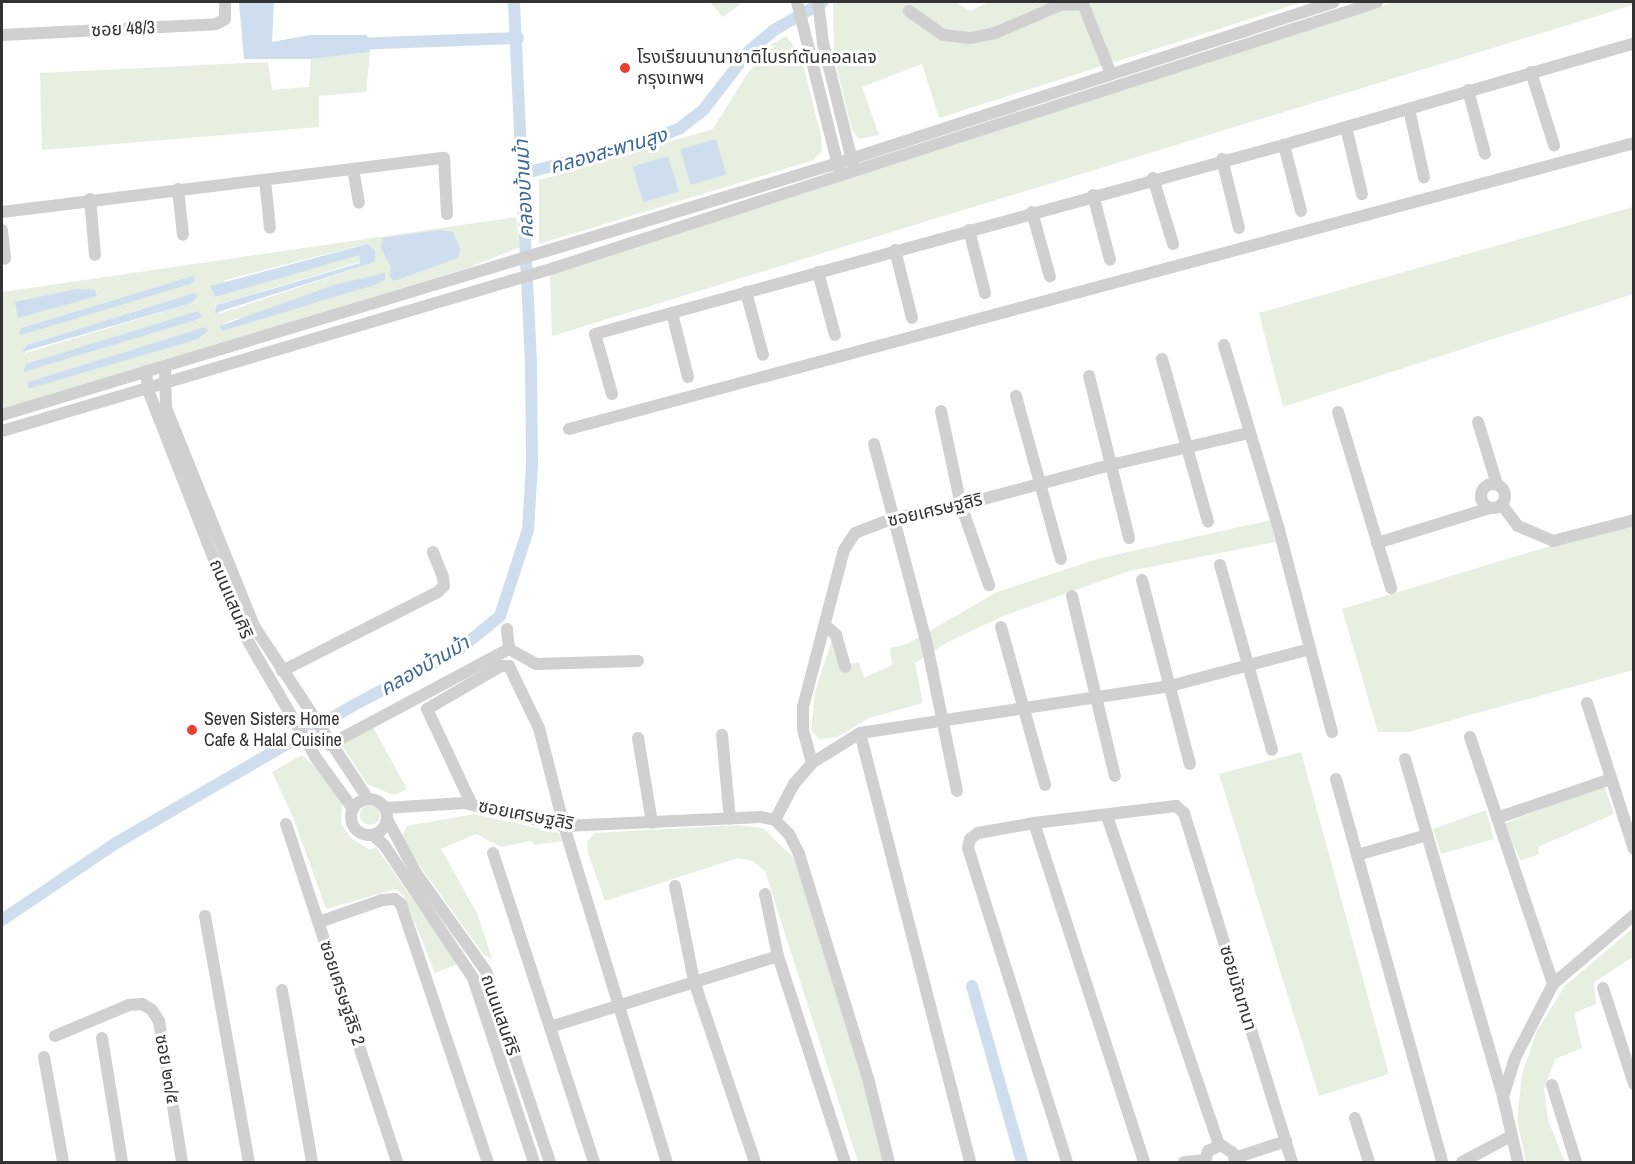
<!DOCTYPE html>
<html>
<head>
<meta charset="utf-8">
<style>
  body { margin:0 }
  #map { position:relative; width:1635px; height:1164px; overflow:hidden; background:#fff; font-family:"Archivo Narrow","Noto Sans Thai",sans-serif }
  div>[style] { position:absolute }
  [style*='--x'] { left:calc(var(--x)*1px); top:calc(var(--y)*1px); width:calc(var(--w)*1px); rotate:calc(var(--a)*1deg) }
  .green>* { inset:0; background:#e7efe1 }
  .round { border-radius:50% }
  .water>* { inset:0; background:#cedeee; transform-origin:0 0 }
  .canal>* { height:12px; margin:-6px; padding:0 6px; transform-origin:6px; border-radius:6px; background:#cedeee }
  .minor>* { height:12px; margin:-6px; padding:0 6px; transform-origin:6px; border-radius:6px; background:#d0d0d0 }
  .minor>.ring { margin:-6px; padding:0; box-sizing:content-box; background:none; border:12px solid #d0d0d0; border-radius:50% }
  .dots>* { width:16px; height:16px; translate:-50% -50%; box-sizing:border-box; border:3px solid #fff; border-radius:50% }
  span { translate:-50% -50%; white-space:nowrap; text-align:center; line-height:1.15; -webkit-text-stroke:6px #fff; paint-order:stroke }
  .street-label { font-size:18px; color:#333 }
  .poi-label { font-size:18px; color:#333 }
  .left { translate:0 -50%; text-align:left }
  .water-label { font-size:20px; color:#3d6998; font-style:italic }
  .frame { position:absolute; inset:0; border:3px solid #333; pointer-events:none }
</style>
</head>
<body>
<div id="map">
  <div class="green">
    <i style="clip-path:polygon(710px 2px,743px 2px,723px 17px)"></i>
    <i style="clip-path:polygon(833px 2px,955px 2px,970px 11px,989px 2px,1303px 2px,939px 118px,922px 64px,862px 87px,879px 135px,859px 139px,852px 130px,834px 57px)"></i>
    <i style="clip-path:polygon(1394px 2px,1633px 2px,1633px 5px,552px 336px,550px 276px)"></i>
    <i style="clip-path:polygon(786px 36px,801px 56px,821px 137px,822px 151px,814px 160px,539px 244px,539px 180px,713px 129px,747px 74px,772px 44px)"></i>
    <i style="clip-path:polygon(370px 52px,366px 92px,319px 96px,319px 127px,42px 150px,40px 73px,268px 62px,272px 90px,309px 87px,311px 59px)"></i>
    <i style="clip-path:polygon(1633px 207px,1633px 294px,1283px 407px,1259px 313px)"></i>
    <i style="clip-path:polygon(evenodd,516px 217px,520px 247px,470px 267px,2px 410px,2px 292px,516px 217px,366px 244px,375px 250px,375px 262px,219px 314px,217px 305px,360px 262px,359px 254px,215px 297px,225px 280px,366px 244px,516px 217px,193px 276px,19px 332px,21px 328px,193px 276px,516px 217px,385px 280px,262px 318px,220px 327px,229px 321px,385px 280px,516px 217px,194px 293px,195px 301px,192px 303px,26px 353px,27px 345px,194px 293px,516px 217px,196px 330px,204px 336px,28px 389px,28px 382px,196px 330px)"></i>
    <i style="clip-path:polygon(1271px 520px,1275px 542px,1129px 571px,1003px 616px,946px 643px,915px 663px,923px 703px,869px 718px,837px 737px,819px 739px,811px 730px,815px 692px,833px 637px,840px 666px,859px 662px,864px 678px,892px 665px,890px 648px,907px 644px,997px 592px,1101px 558px)"></i>
    <i style="clip-path:polygon(1633px 521px,1633px 670px,1409px 732px,1378px 732px,1342px 609px)"></i>
    <i style="clip-path:polygon(373px 727px,407px 789px,394px 795px,367px 784px,342px 745px)"></i>
    <i style="clip-path:polygon(1301px 752px,1389px 1074px,1319px 1096px,1219px 774px)"></i>
    <i style="clip-path:polygon(302px 755px,320px 771px,342px 804px,341px 824px,351px 838px,370px 850px,376px 847px,458px 964px,435px 973px,404px 896px,396px 889px,326px 909px,293px 817px,272px 772px)"></i>
    <i style="clip-path:polygon(1604px 785px,1614px 814px,1538px 847px,1539px 854px,1521px 861px,1503px 824px)"></i>
    <i class="round" style="left:360px;top:805px;width:20px;height:20px"></i>
    <i style="clip-path:polygon(1486px 810px,1494px 839px,1441px 854px,1433px 829px)"></i>
    <i style="clip-path:polygon(474px 814px,559px 833px,562px 841px,534px 845px,531px 841px,501px 847px,476px 834px,441px 849px,478px 915px,492px 959px,484px 955px,407px 848px,403px 835px,407px 826px)"></i>
    <i style="clip-path:polygon(738px 825px,763px 828px,794px 858px,888px 1162px,858px 1162px,765px 871px,753px 861px,738px 858px,605px 901px,588px 853px,587px 842px,594px 833px)"></i>
    <i style="clip-path:polygon(1633px 928px,1633px 957px,1594px 982px,1596px 1004px,1574px 1013px,1582px 1048px,1555px 1059px,1544px 1089px,1548px 1120px,1565px 1162px,1526px 1162px,1517px 1120px,1522px 1074px,1537px 1031px,1564px 987px)"></i>
  </div>
  <div class="water">
    <i style="clip-path:polygon(239px 2px,274px 2px,272px 42px,310px 35px,367px 35px,370px 52px,311px 59px,244px 59px)"></i>
    <i style="left:716px;top:139px;width:37px;height:37px;rotate:74deg"></i>
    <i style="left:668px;top:156px;width:37px;height:37px;rotate:73deg"></i>
    <i style="clip-path:polygon(440px 230px,453px 232px,460px 248px,458px 258px,394px 281px,389px 276px,391px 267px,381px 248px,382px 238px)"></i>
    <i style="clip-path:polygon(367px 244px,375px 250px,375px 262px,215px 313px,217px 305px,360px 263px,359px 255px,215px 297px,210px 286px)"></i>
    <i style="clip-path:polygon(385px 273px,385px 280px,374px 285px,222px 331px,220px 326px,334px 285px)"></i>
    <i style="clip-path:polygon(193px 276px,195px 280px,190px 284px,21px 335px,19px 332px,21px 328px)"></i>
    <i style="clip-path:polygon(76px 289px,95px 290px,97px 296px,18px 318px,15px 302px)"></i>
    <i style="clip-path:polygon(194px 293px,198px 296px,192px 303px,22px 352px,27px 345px)"></i>
    <i style="clip-path:polygon(198px 311px,202px 317px,193px 321px,23px 372px,26px 364px)"></i>
    <i style="clip-path:polygon(205px 327px,208px 331px,198px 339px,28px 389px,28px 382px)"></i>
  </div>
  <div class="canal">
    <i style="--x:353;--y:44;--w:165;--a:-2.1"></i>
    <i style="--x:521;--y:174;--w:129;--a:-14.4"></i>
    <i style="--x:646;--y:142;--w:37;--a:-22"></i>
    <i style="--x:680;--y:128;--w:31;--a:-38"></i>
    <i style="--x:704;--y:109;--w:73;--a:-52.2"></i>
    <i style="--x:749;--y:51;--w:33;--a:-40"></i>
    <i style="--x:774;--y:30;--w:56;--a:-29.7"></i>
    <i style="--x:2;--y:920;--w:138;--a:-34"></i>
    <i style="--x:116;--y:843;--w:273;--a:-30.1"></i>
    <i style="--x:352;--y:706;--w:119;--a:-27.6"></i>
    <i style="--x:457;--y:651;--w:55;--a:-39.1"></i>
    <i style="--x:500;--y:616;--w:90;--a:-72"></i>
    <i style="--x:528;--y:530;--w:66;--a:-86.5"></i>
    <i style="--x:532;--y:464;--w:100;--a:-90.6"></i>
    <i style="--x:531;--y:364;--w:362;--a:-92.7"></i>
    <i style="--x:972;--y:986;--w:183;--a:74.1"></i>
  </div>
  <div class="minor">
    <i style="--x:797;--y:2;--w:172;--a:75.9"></i>
    <i style="--x:818;--y:2;--w:41;--a:83"></i>
    <i style="--x:823;--y:43;--w:125;--a:76.1"></i>
    <i style="--x:909;--y:11;--w:42;--a:35.2"></i>
    <i style="--x:943;--y:35;--w:28;--a:6"></i>
    <i style="--x:971;--y:38;--w:25;--a:-12"></i>
    <i style="--x:995;--y:33;--w:71;--a:-23.3"></i>
    <i style="--x:1060;--y:5;--w:23;--a:-2"></i>
    <i style="--x:1083;--y:4;--w:75;--a:68.2"></i>
    <i style="--x:2;--y:35;--w:214;--a:-2.9"></i>
    <i style="--x:216;--y:24;--w:10;--a:-29"></i>
    <i style="--x:225;--y:19;--w:17;--a:-90"></i>
    <i style="--x:1531;--y:72;--w:77;--a:72.5"></i>
    <i style="--x:1468;--y:90;--w:66;--a:75.1"></i>
    <i style="--x:1409;--y:109;--w:70;--a:77.6"></i>
    <i style="--x:1346;--y:127;--w:69;--a:76.6"></i>
    <i style="--x:1284;--y:145;--w:68;--a:75.6"></i>
    <i style="--x:1222;--y:159;--w:71;--a:76.2"></i>
    <i style="--x:353;--y:169;--w:34;--a:80"></i>
    <i style="--x:1153;--y:178;--w:69;--a:73.1"></i>
    <i style="--x:265;--y:180;--w:48;--a:84.1"></i>
    <i style="--x:178;--y:189;--w:46;--a:83.8"></i>
    <i style="--x:1093;--y:195;--w:67;--a:75.3"></i>
    <i style="--x:90;--y:199;--w:56;--a:84.9"></i>
    <i style="--x:2;--y:212;--w:445;--a:-7"></i>
    <i style="--x:444;--y:158;--w:56;--a:86.9"></i>
    <i style="--x:1032;--y:212;--w:67;--a:74.5"></i>
    <i style="--x:2;--y:230;--w:29;--a:84"></i>
    <i style="--x:969;--y:230;--w:65;--a:75.7"></i>
    <i style="--x:895;--y:250;--w:70;--a:76"></i>
    <i style="--x:818;--y:272;--w:65;--a:74.9"></i>
    <i style="--x:746;--y:292;--w:65;--a:74.9"></i>
    <i style="--x:672;--y:313;--w:66;--a:76"></i>
    <i style="--x:1224;--y:345;--w:193;--a:73.4"></i>
    <i style="--x:1279;--y:530;--w:209;--a:75.3"></i>
    <i style="--x:1162;--y:359;--w:169;--a:74.2"></i>
    <i style="--x:165;--y:367;--w:41;--a:88.6"></i>
    <i style="--x:166;--y:408;--w:235;--a:68"></i>
    <i style="--x:254;--y:626;--w:207;--a:56.6"></i>
    <i style="--x:146;--y:371;--w:19;--a:84"></i>
    <i style="--x:148;--y:390;--w:256;--a:68.7"></i>
    <i style="--x:241;--y:629;--w:149;--a:59.8"></i>
    <i style="--x:316;--y:758;--w:63;--a:54"></i>
    <i style="--x:1089;--y:376;--w:167;--a:76.1"></i>
    <i style="--x:612;--y:394;--w:62;--a:-105.8"></i>
    <i style="--x:595;--y:334;--w:714;--a:-15.34"></i>
    <i style="--x:1284;--y:145;--w:365;--a:-16.2"></i>
    <i style="--x:1016;--y:396;--w:169;--a:74.6"></i>
    <i style="--x:941;--y:411;--w:96;--a:78"></i>
    <i style="--x:961;--y:505;--w:85;--a:70.7"></i>
    <i style="--x:1338;--y:412;--w:184;--a:73.2"></i>
    <i style="--x:2;--y:415;--w:873;--a:-16.77"></i>
    <i style="--x:838;--y:163;--w:521;--a:-17.98"></i>
    <i style="--x:1478;--y:422;--w:65;--a:73"></i>
    <i style="--x:569;--y:429;--w:1103;--a:-15.03"></i>
    <i style="--x:2;--y:431;--w:576;--a:-16.45"></i>
    <i style="--x:554;--y:268;--w:865;--a:-17.91"></i>
    <i style="--x:874;--y:444;--w:208;--a:75.2"></i>
    <i style="--x:927;--y:645;--w:149;--a:78.4"></i>
    <i class="ring" style="left:1481px;top:484px;width:12px;height:12px"></i>
    <i style="--x:1502;--y:505;--w:26;--a:53"></i>
    <i style="--x:1518;--y:526;--w:38;--a:23"></i>
    <i style="--x:1553;--y:541;--w:84;--a:-14.5"></i>
    <i style="--x:1377;--y:543;--w:118;--a:-17.2"></i>
    <i style="--x:1220;--y:565;--w:192;--a:74.3"></i>
    <i style="--x:1142;--y:580;--w:190;--a:75.4"></i>
    <i style="--x:1072;--y:596;--w:185;--a:76.6"></i>
    <i style="--x:825;--y:625;--w:15;--a:42"></i>
    <i style="--x:836;--y:635;--w:33;--a:74"></i>
    <i style="--x:1001;--y:627;--w:164;--a:74.4"></i>
    <i style="--x:507;--y:629;--w:20;--a:84"></i>
    <i style="--x:282;--y:671;--w:175;--a:-26.9"></i>
    <i style="--x:438;--y:592;--w:8;--a:-45"></i>
    <i style="--x:444;--y:586;--w:9;--a:-96"></i>
    <i style="--x:443;--y:577;--w:27;--a:-112"></i>
    <i style="--x:1587;--y:703;--w:153;--a:72.2"></i>
    <i style="--x:860;--y:733;--w:443;--a:75.6"></i>
    <i style="--x:722;--y:735;--w:84;--a:84.6"></i>
    <i style="--x:1470;--y:737;--w:261;--a:71.4"></i>
    <i style="--x:638;--y:738;--w:86;--a:80.6"></i>
    <i style="--x:329;--y:745;--w:204;--a:-28.1"></i>
    <i style="--x:509;--y:649;--w:31;--a:29"></i>
    <i style="--x:536;--y:664;--w:102;--a:-1.7"></i>
    <i style="--x:1405;--y:759;--w:352;--a:73.8"></i>
    <i style="--x:812;--y:763;--w:35;--a:-105"></i>
    <i style="--x:803;--y:729;--w:22;--a:-90"></i>
    <i style="--x:803;--y:707;--w:162;--a:-75.4"></i>
    <i style="--x:844;--y:550;--w:20;--a:-57"></i>
    <i style="--x:855;--y:533;--w:42;--a:-21"></i>
    <i style="--x:894;--y:518;--w:68;--a:-11"></i>
    <i style="--x:961;--y:505;--w:154;--a:-15"></i>
    <i style="--x:1110;--y:465;--w:143;--a:-13"></i>
    <i style="--x:1336;--y:779;--w:397;--a:74.5"></i>
    <i class="ring" style="left:351px;top:799px;width:24px;height:24px"></i>
    <i style="--x:472;--y:805;--w:106;--a:-115.1"></i>
    <i style="--x:427;--y:709;--w:86;--a:-30.2"></i>
    <i style="--x:501;--y:666;--w:8;--a:0"></i>
    <i style="--x:509;--y:666;--w:69;--a:64.2"></i>
    <i style="--x:539;--y:728;--w:101;--a:75.7"></i>
    <i style="--x:564;--y:826;--w:351;--a:73"></i>
    <i style="--x:385;--y:808;--w:79;--a:-3.6"></i>
    <i style="--x:464;--y:803;--w:103;--a:13"></i>
    <i style="--x:564;--y:826;--w:197;--a:-2.6"></i>
    <i style="--x:761;--y:817;--w:14;--a:12"></i>
    <i style="--x:775;--y:820;--w:20;--a:45"></i>
    <i style="--x:789;--y:834;--w:22;--a:63"></i>
    <i style="--x:799;--y:854;--w:234;--a:72.9"></i>
    <i style="--x:868;--y:1078;--w:87;--a:76"></i>
    <i style="--x:1107;--y:816;--w:348;--a:71.2"></i>
    <i style="--x:1497;--y:818;--w:120;--a:-18.9"></i>
    <i style="--x:387;--y:819;--w:61;--a:61.8"></i>
    <i style="--x:416;--y:873;--w:120;--a:54.5"></i>
    <i style="--x:486;--y:971;--w:201;--a:71.5"></i>
    <i style="--x:775;--y:820;--w:41;--a:-62.2"></i>
    <i style="--x:794;--y:784;--w:28;--a:-49"></i>
    <i style="--x:812;--y:763;--w:57;--a:-32"></i>
    <i style="--x:860;--y:733;--w:314;--a:-8.6"></i>
    <i style="--x:1170;--y:686;--w:145;--a:-14.8"></i>
    <i style="--x:1034;--y:823;--w:356;--a:72"></i>
    <i style="--x:286;--y:824;--w:356;--a:71.8"></i>
    <i style="--x:373;--y:835;--w:15;--a:42"></i>
    <i style="--x:384;--y:845;--w:160;--a:56.2"></i>
    <i style="--x:473;--y:978;--w:194;--a:71.7"></i>
    <i style="--x:493;--y:853;--w:325;--a:71.9"></i>
    <i style="--x:1357;--y:855;--w:73;--a:-15.9"></i>
    <i style="--x:675;--y:886;--w:97;--a:78.7"></i>
    <i style="--x:694;--y:981;--w:191;--a:71.4"></i>
    <i style="--x:765;--y:894;--w:63;--a:78.2"></i>
    <i style="--x:778;--y:956;--w:217;--a:72"></i>
    <i style="--x:205;--y:916;--w:250;--a:79.9"></i>
    <i style="--x:319;--y:922;--w:67;--a:-19.2"></i>
    <i style="--x:382;--y:900;--w:13;--a:-4"></i>
    <i style="--x:395;--y:899;--w:8;--a:40"></i>
    <i style="--x:401;--y:904;--w:272;--a:71.4"></i>
    <i style="--x:1603;--y:988;--w:101;--a:72.1"></i>
    <i style="--x:282;--y:990;--w:175;--a:80.1"></i>
    <i style="--x:550;--y:1027;--w:239;--a:-17.3"></i>
    <i style="--x:55;--y:1036;--w:80;--a:-22.7"></i>
    <i style="--x:129;--y:1005;--w:13;--a:-4"></i>
    <i style="--x:142;--y:1004;--w:12;--a:31"></i>
    <i style="--x:152;--y:1010;--w:13;--a:58"></i>
    <i style="--x:159;--y:1021;--w:143;--a:80.7"></i>
    <i style="--x:102;--y:1038;--w:126;--a:80.8"></i>
    <i style="--x:44;--y:1057;--w:107;--a:79.7"></i>
    <i style="--x:1552;--y:1085;--w:81;--a:72.7"></i>
    <i style="--x:1355;--y:1118;--w:46;--a:72.3"></i>
    <i style="--x:1235;--y:1158;--w:54;--a:-18.4"></i>
    <i style="--x:1067;--y:1162;--w:329;--a:-107.5"></i>
    <i style="--x:968;--y:848;--w:9;--a:-77"></i>
    <i style="--x:970;--y:839;--w:10;--a:-37"></i>
    <i style="--x:978;--y:833;--w:57;--a:-10.1"></i>
    <i style="--x:1034;--y:823;--w:143;--a:-6.8"></i>
    <i style="--x:1176;--y:806;--w:11;--a:41"></i>
    <i style="--x:1184;--y:813;--w:365;--a:72.8"></i>
    <i style="--x:1184;--y:1162;--w:21;--a:-5"></i>
    <i style="--x:1205;--y:1162;--w:11;--a:-75"></i>
    <i style="--x:1208;--y:1151;--w:14;--a:-25"></i>
    <i style="--x:1221;--y:1145;--w:14;--a:34"></i>
    <i style="--x:1233;--y:1153;--w:9;--a:77"></i>
    <i style="--x:1462;--y:1162;--w:55;--a:-28"></i>
    <i style="--x:1518;--y:1162;--w:67;--a:-103"></i>
    <i style="--x:1503;--y:1097;--w:41;--a:-72.9"></i>
    <i style="--x:1515;--y:1058;--w:83;--a:-62.8"></i>
    <i style="--x:1553;--y:984;--w:106;--a:-40.4"></i>
  </div>
  <div class="dots">
    <i style="left:625px;top:68px;background:#e93f35"></i>
    <i style="left:192px;top:730px;background:#e93f35"></i>
  </div>
  <div class="street-label">
    <span style="left:123px;top:29px;rotate:-3deg">ซอย 48/3</span>
    <span style="left:935px;top:510px;rotate:-13deg">ซอยเศรษฐสิริ</span>
    <span style="left:231px;top:599px;rotate:67deg">ถนนแสนศิริ</span>
    <span style="left:526px;top:815px;rotate:11deg">ซอยเศรษฐสิริ</span>
    <span style="left:1238px;top:988px;rotate:73deg">ซอยมัณฑนา</span>
    <span style="left:342px;top:993px;rotate:72deg">ซอยเศรษฐสิริ 2</span>
    <span style="left:500px;top:1015px;rotate:71deg">ถนนแสนศิริ</span>
    <span style="left:167px;top:1069px;rotate:80deg">ซอย ๒๓/๕</span>
  </div>
  <div class="poi-label">
    <span class="left" style="left:637px;top:68px">โรงเรียนนานาชาติไบรท์ตันคอลเลจ<br>กรุงเทพฯ</span>
    <span class="left" style="left:204px;top:730px">Seven Sisters Home<br>Cafe &amp; Halal Cuisine</span>
  </div>
  <div class="water-label">
    <span style="left:608px;top:150px;rotate:-16deg">คลองสะพานสูง</span>
    <span style="left:523px;top:189px;rotate:-93deg">คลองบ้านม้า</span>
    <span style="left:424px;top:665px;rotate:-30deg">คลองบ้านม้า</span>
  </div>
  <div class="frame"></div>
</div>
</body>
</html>
